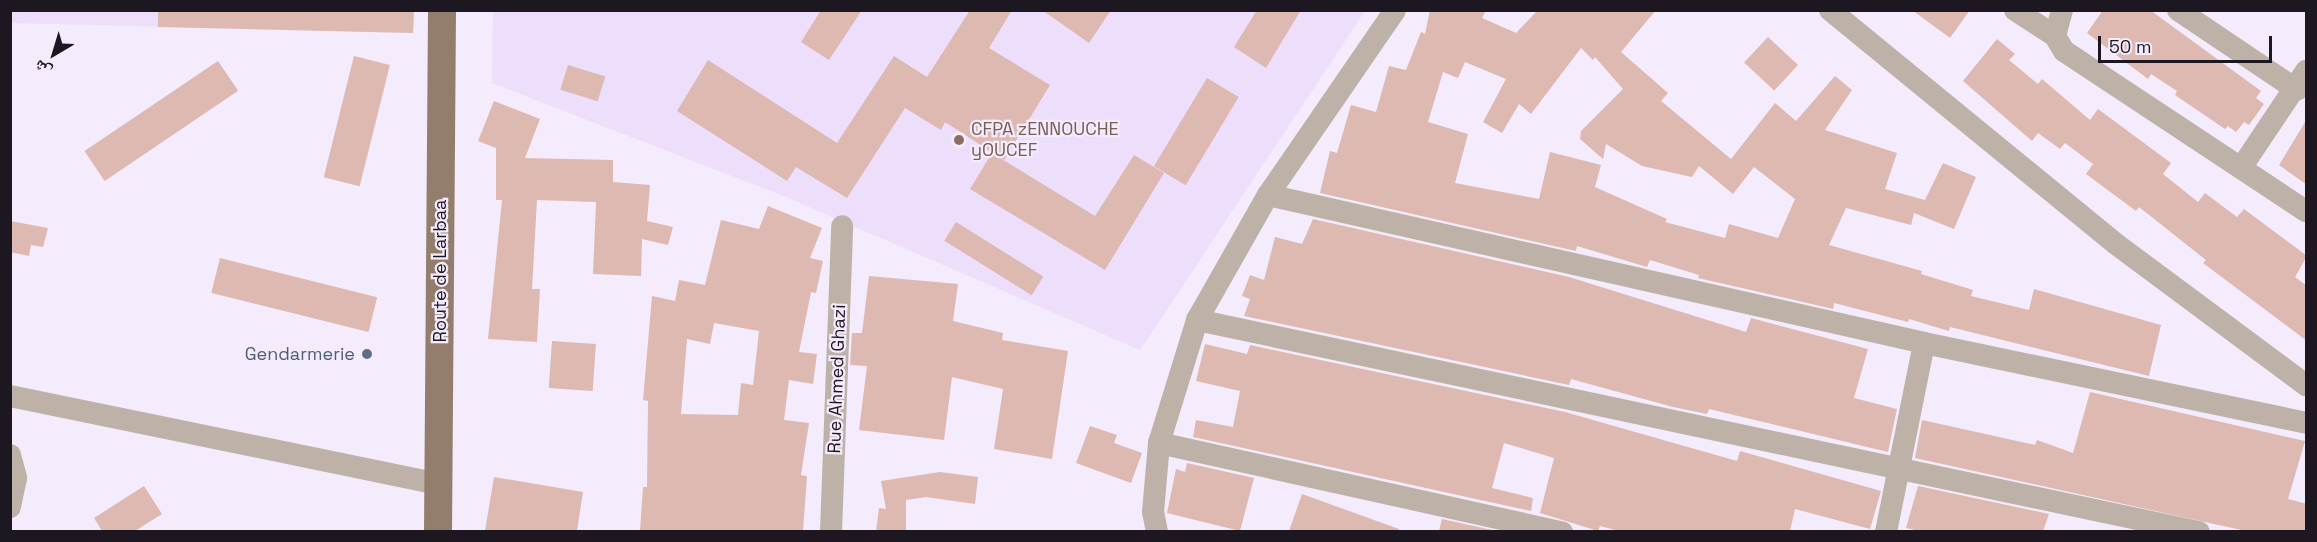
<!DOCTYPE html>
<html>
<head>
<meta charset="utf-8">
<style>
  body { margin:0 }
  #map { position:relative; width:2317px; height:542px; overflow:hidden; background:#f4ebfc; font-family:"Space Grotesk","Noto Naskh Arabic",sans-serif }
  div>[style] { position:absolute }
  [style*='--x'] { left:calc(var(--x)*1px); top:calc(var(--y)*1px); width:calc(var(--w)*1px); rotate:calc(var(--a)*1deg) }
  .built>* { inset:0; background:#eddefb }
  .building>* { inset:0; background:#ddb9b2; transform-origin:0 0 }
  .minor>* { height:22px; margin:-11px; padding:0 11px; transform-origin:11px; border-radius:11px; background:#beb2a8 }
  .major>* { height:28px; margin:-14px; padding:0 14px; transform-origin:14px; border-radius:14px; background:#937e6d }
  .dots>* { width:16px; height:16px; translate:-50% -50%; box-sizing:border-box; border:3px solid #f4ebfc; border-radius:50% }
  span { translate:-50% -50%; white-space:nowrap; text-align:center; line-height:1.15; -webkit-text-stroke:4.5px #f4ebfc; paint-order:stroke }
  .education-label { font-size:18px; color:#785e54 }
  .left { translate:0 -50%; text-align:left }
  .street-label { font-size:18px; color:#1c1721 }
  .service-label { font-size:18px; color:#4e5e75 }
  .right { translate:-100% -50%; text-align:right }
  .frame { position:absolute; inset:0; border:12px solid #1c1721; pointer-events:none }
  .north { position:absolute; left:24px; top:24px; width:60px; height:60px; -webkit-text-stroke:4px #f4ebfc; paint-order:stroke; rotate:218deg; font-size:16px; font-weight:700; line-height:24px; text-align:center; color:#1c1721 }
  .north::after { content:''; display:block; margin:auto; width:21px; height:27px; background:#1c1721; clip-path:polygon(50% 0,100% 100%,50% 72%,0 100%) }
  .scale { position:absolute; left:2098px; top:36px; width:174px; height:27px; box-sizing:border-box; border:3px solid #1c1721; border-top:0; padding-left:8px; font-size:18px; line-height:21px; white-space:nowrap; color:#1c1721; -webkit-text-stroke:4px #f4ebfc; paint-order:stroke }
</style>
</head>
<body>
<div id="map">
  <div class="built">
    <i style="clip-path:polygon(11px 10px,414px 11px,413px 33px,11px 23px)"></i>
    <i style="clip-path:polygon(493px 11px,1365px 11px,1140px 350px,786px 197px,492px 83px)"></i>
  </div>
  <div class="building">
    <i style="clip-path:polygon(158px 10px,414px 10px,413px 33px,158px 27px)"></i>
    <i style="clip-path:polygon(821px 10px,862px 10px,829px 60px,801px 42px)"></i>
    <i style="clip-path:polygon(970px 10px,1012px 10px,989px 48px,1050px 85px,1004px 160px,945px 122px,941px 130px,905px 108px,847px 198px,796px 167px,787px 181px,677px 111px,708px 60px,837px 143px,894px 56px,927px 77px)"></i>
    <i style="clip-path:polygon(1042px 10px,1111px 10px,1089px 43px)"></i>
    <i style="clip-path:polygon(1257px 10px,1301px 10px,1266px 68px,1234px 47px)"></i>
    <i style="clip-path:polygon(evenodd,1430px 10px,1486px 10px,1482px 18px,1516px 33px,1538px 10px,1656px 10px,1621px 52px,1668px 93px,1661px 101px,1731px 159px,1775px 103px,1796px 121px,1835px 76px,1852px 90px,1825px 130px,1897px 153px,1885px 189px,1925px 200px,1943px 163px,1976px 177px,1954px 229px,1914px 213px,1911px 225px,1846px 208px,1829px 245px,1922px 271px,1921px 274px,1973px 290px,1971px 296px,2029px 310px,2034px 289px,2161px 325px,2149px 376px,1950px 327px,1949px 331px,1909px 319px,1908px 322px,1834px 303px,1833px 309px,1698px 278px,1699px 275px,1650px 260px,1647px 267px,1577px 246px,1576px 251px,1320px 193px,1330px 151px,1337px 153px,1351px 105px,1376px 112px,1389px 66px,1406px 70px,1421px 32px,1425px 34px,1430px 10px,1581px 48px,1593px 60px,1595px 57px,1623px 89px,1581px 131px,1580px 139px,1603px 159px,1606px 144px,1642px 166px,1692px 177px,1699px 166px,1733px 194px,1754px 167px,1795px 199px,1778px 238px,1729px 224px,1725px 238px,1665px 222px,1667px 219px,1595px 187px,1601px 165px,1550px 152px,1539px 199px,1455px 183px,1468px 134px,1428px 122px,1443px 72px,1458px 78px,1465px 62px,1506px 79px,1483px 122px,1502px 133px,1519px 104px,1531px 114px,1581px 48px)"></i>
    <i style="clip-path:polygon(1912px 10px,1970px 10px,1950px 38px)"></i>
    <i style="clip-path:polygon(2103px 10px,2150px 10px,2261px 91px,2256px 98px,2264px 104px,2249px 125px,2244px 122px,2236px 132px,2228px 126px,2225px 129px,2175px 95px,2177px 91px,2151px 74px,2148px 79px,2087px 33px)"></i>
    <i style="left:1768px;top:37px;width:41px;height:35px;rotate:43deg"></i>
    <i style="clip-path:polygon(1997px 39px,2015px 54px,2009px 60px,2038px 84px,2042px 79px,2090px 120px,2098px 109px,2171px 163px,2163px 174px,2198px 202px,2205px 193px,2237px 217px,2244px 209px,2307px 256px,2295px 277px,2307px 286px,2307px 341px,2203px 263px,2206px 260px,2139px 207px,2136px 211px,2086px 174px,2093px 164px,2065px 143px,2060px 149px,2038px 133px,2032px 141px,1963px 81px)"></i>
    <i style="left:354px;top:56px;width:37px;height:125px;rotate:14deg"></i>
    <i style="left:218px;top:61px;width:36px;height:161px;rotate:56deg"></i>
    <i style="left:568px;top:65px;width:39px;height:26px;rotate:17deg"></i>
    <i style="left:1207px;top:78px;width:37px;height:103px;rotate:31deg"></i>
    <i style="clip-path:polygon(494px 101px,540px 119px,525px 158px,613px 160px,613px 182px,650px 185px,647px 221px,673px 227px,668px 245px,642px 239px,641px 276px,593px 274px,596px 202px,537px 200px,532px 289px,540px 289px,537px 342px,488px 339px,502px 200px,496px 200px,496px 148px,478px 141px)"></i>
    <i style="clip-path:polygon(2307px 119px,2307px 185px,2279px 165px)"></i>
    <i style="clip-path:polygon(992px 153px,1095px 216px,1134px 155px,1164px 173px,1105px 270px,970px 189px)"></i>
    <i style="clip-path:polygon(evenodd,768px 206px,822px 228px,810px 258px,823px 261px,816px 293px,811px 292px,799px 352px,817px 354px,813px 384px,789px 380px,784px 420px,809px 423px,801px 475px,807px 476px,803px 531px,640px 531px,643px 487px,647px 487px,648px 401px,643px 400px,652px 296px,675px 301px,679px 280px,705px 285px,721px 220px,759px 229px,768px 206px,714px 323px,759px 331px,753px 385px,741px 383px,738px 415px,681px 414px,687px 339px,710px 344px,714px 323px)"></i>
    <i style="clip-path:polygon(1313px 219px,1569px 277px,1746px 332px,1751px 318px,1868px 349px,1854px 398px,1897px 409px,1888px 452px,1709px 409px,1707px 414px,1673px 407px,1571px 379px,1569px 385px,1244px 316px,1250px 299px,1242px 296px,1250px 275px,1264px 280px,1275px 237px,1302px 244px)"></i>
    <i style="clip-path:polygon(10px 221px,48px 228px,43px 247px,31px 245px,29px 256px,10px 252px)"></i>
    <i style="left:956px;top:222px;width:103px;height:22px;rotate:32deg"></i>
    <i style="left:220px;top:258px;width:162px;height:36px;rotate:14deg"></i>
    <i style="clip-path:polygon(869px 276px,958px 284px,953px 321px,1003px 333px,1002px 340px,1068px 351px,1052px 459px,994px 449px,1003px 389px,952px 377px,944px 440px,859px 430px,867px 366px,850px 365px,852px 333px,862px 333px)"></i>
    <i style="left:552px;top:341px;width:44px;height:47px;rotate:4deg"></i>
    <i style="clip-path:polygon(1205px 344px,1247px 354px,1250px 345px,1565px 412px,1737px 461px,1740px 451px,1881px 491px,1870px 529px,1795px 509px,1790px 531px,1619px 531px,1600px 526px,1598px 531px,1540px 513px,1554px 458px,1504px 443px,1492px 488px,1533px 498px,1531px 511px,1193px 437px,1196px 420px,1233px 427px,1240px 391px,1196px 381px)"></i>
    <i style="clip-path:polygon(2090px 392px,2305px 441px,2288px 499px,2307px 504px,2307px 531px,2246px 531px,1915px 458px,1922px 420px,2035px 445px,2037px 440px,2073px 453px)"></i>
    <i style="clip-path:polygon(1090px 426px,1117px 435px,1114px 443px,1142px 453px,1131px 483px,1076px 463px)"></i>
    <i style="clip-path:polygon(1187px 463px,1254px 478px,1240px 531px,1167px 513px,1176px 469px,1185px 472px)"></i>
    <i style="clip-path:polygon(940px 472px,978px 477px,975px 504px,926px 497px,906px 500px,906px 531px,876px 531px,879px 508px,886px 509px,881px 481px)"></i>
    <i style="clip-path:polygon(494px 477px,583px 492px,577px 531px,485px 531px)"></i>
    <i style="clip-path:polygon(144px 486px,162px 514px,135px 531px,102px 531px,94px 518px)"></i>
    <i style="clip-path:polygon(1918px 486px,2049px 514px,2043px 531px,1919px 531px,1906px 528px)"></i>
    <i style="clip-path:polygon(1302px 494px,1399px 529px,1398px 531px,1289px 531px)"></i>
    <i style="clip-path:polygon(1442px 519px,1497px 531px,1439px 531px)"></i>
  </div>
  <div class="minor">
    <i style="--x:1830;--y:10;--w:370;--a:39.3"></i>
    <i style="--x:2116;--y:244;--w:237;--a:36.6"></i>
    <i style="--x:2015;--y:10;--w:48;--a:33"></i>
    <i style="--x:2062;--y:10;--w:27;--a:105"></i>
    <i style="--x:2055;--y:36;--w:17;--a:59"></i>
    <i style="--x:2064;--y:51;--w:290;--a:33.5"></i>
    <i style="--x:2178;--y:10;--w:143;--a:33.9"></i>
    <i style="--x:2241;--y:168;--w:117;--a:-56.2"></i>
    <i style="--x:1268;--y:195;--w:672;--a:12.71"></i>
    <i style="--x:1924;--y:343;--w:390;--a:11.8"></i>
    <i style="--x:1197;--y:320;--w:1024;--a:11.95"></i>
    <i style="--x:10;--y:396;--w:437;--a:11.6"></i>
    <i style="--x:1159;--y:443;--w:413;--a:12.5"></i>
    <i style="--x:10;--y:455;--w:24;--a:75"></i>
    <i style="--x:16;--y:478;--w:30;--a:102"></i>
    <i style="--x:831;--y:532;--w:306;--a:-87.9"></i>
    <i style="--x:1157;--y:532;--w:20;--a:-101"></i>
    <i style="--x:1153;--y:512;--w:69;--a:-85"></i>
    <i style="--x:1159;--y:443;--w:129;--a:-72.8"></i>
    <i style="--x:1197;--y:320;--w:144;--a:-60.4"></i>
    <i style="--x:1268;--y:195;--w:224;--a:-55.5"></i>
    <i style="--x:1886;--y:532;--w:193;--a:-78.6"></i>
  </div>
  <div class="major">
    <i style="--x:438;--y:532;--w:522;--a:-89.56"></i>
  </div>
  <div class="dots">
    <i style="left:959px;top:140px;background:#8d6e63"></i>
    <i style="left:367px;top:354px;background:#5c6f8a"></i>
  </div>
  <div class="education-label">
    <span class="left" style="left:971px;top:140px">CFPA zENNOUCHE<br>yOUCEF</span>
  </div>
  <div class="street-label">
    <span style="left:440px;top:271px;rotate:-90deg">Route de Larbaa</span>
    <span style="left:837px;top:379px;rotate:-88deg">Rue Ahmed Ghazi</span>
  </div>
  <div class="service-label">
    <span class="right" style="left:355px;top:354px">Gendarmerie</span>
  </div>
  <div class="frame"></div>
  <div class="north">ش</div>
  <div class="scale">50 m</div>
</div>
</body>
</html>
